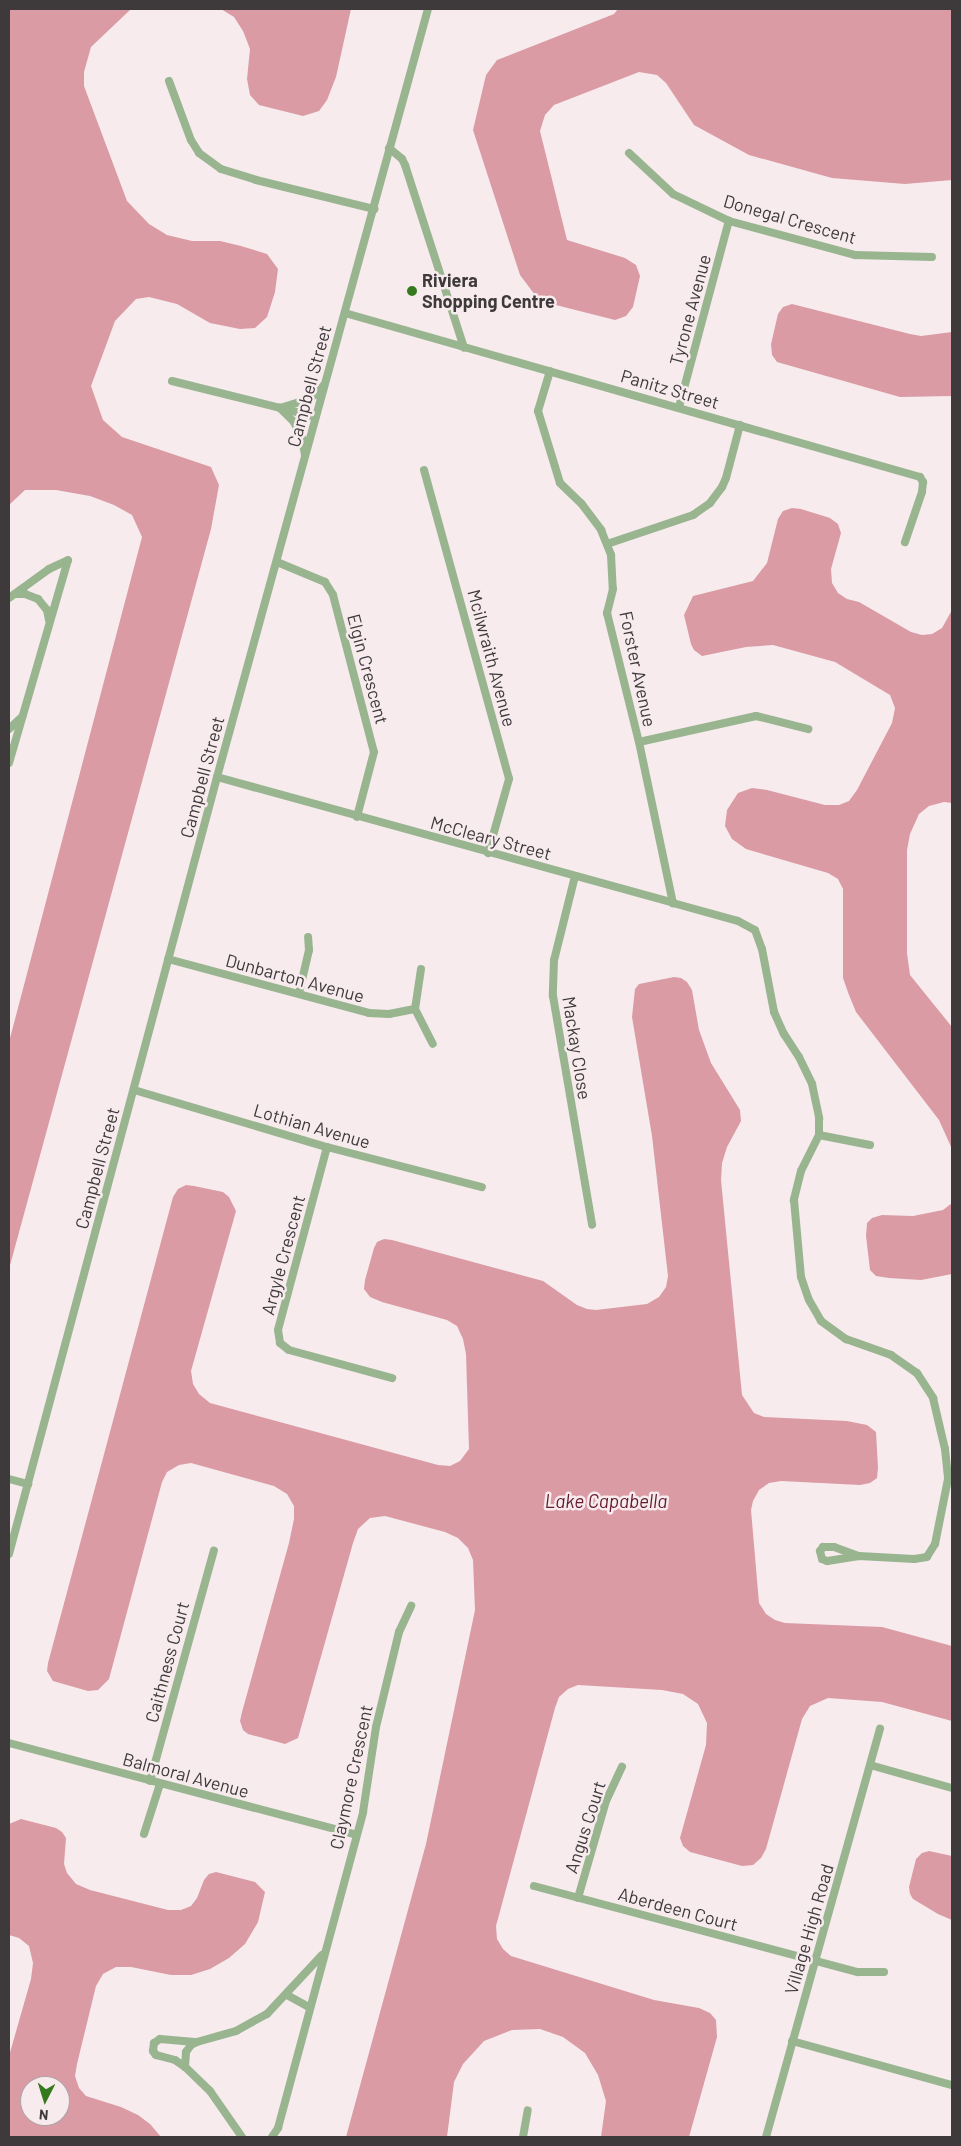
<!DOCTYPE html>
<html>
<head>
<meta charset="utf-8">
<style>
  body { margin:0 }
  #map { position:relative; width:961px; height:2146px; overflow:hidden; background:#f7ebed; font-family:Barlow,sans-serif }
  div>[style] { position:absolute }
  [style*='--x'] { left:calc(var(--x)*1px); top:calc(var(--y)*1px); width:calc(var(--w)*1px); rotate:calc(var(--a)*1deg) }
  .water>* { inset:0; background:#da9ba5 }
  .street>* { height:8px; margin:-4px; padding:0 4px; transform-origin:4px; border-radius:4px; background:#98b590 }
  .dots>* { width:14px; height:14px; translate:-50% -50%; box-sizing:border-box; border:2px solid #f7ebed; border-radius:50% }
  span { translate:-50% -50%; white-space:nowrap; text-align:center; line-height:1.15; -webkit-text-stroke:5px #f7ebed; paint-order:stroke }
  .street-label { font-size:18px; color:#3e3a3b }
  .poi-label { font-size:18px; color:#3e3a3b; font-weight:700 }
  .left { translate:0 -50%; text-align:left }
  .water-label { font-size:19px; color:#64192e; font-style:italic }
  .frame { position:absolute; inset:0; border:10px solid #3e3a3b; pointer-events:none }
  .north { position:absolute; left:20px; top:2076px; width:50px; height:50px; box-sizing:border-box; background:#f7ebed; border:1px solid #ada4a6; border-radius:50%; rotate:185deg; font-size:14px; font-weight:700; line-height:20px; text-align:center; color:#3e3a3b }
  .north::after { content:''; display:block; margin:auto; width:18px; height:22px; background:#357b1e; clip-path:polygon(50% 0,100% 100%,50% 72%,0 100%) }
</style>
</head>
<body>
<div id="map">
  <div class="water">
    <i style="clip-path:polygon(9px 9px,131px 9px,91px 47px,84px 72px,84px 86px,127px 201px,149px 224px,167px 235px,192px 241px,220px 241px,241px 246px,267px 254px,278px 269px,275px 292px,267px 317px,255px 328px,240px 329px,210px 323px,177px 304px,149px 297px,136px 299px,115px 321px,91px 386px,103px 420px,122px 437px,211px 467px,219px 485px,211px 529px,9px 1269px,9px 1042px,142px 537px,132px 515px,114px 505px,90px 496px,56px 490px,25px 490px,9px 505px)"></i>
    <i style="clip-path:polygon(221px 9px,351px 9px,336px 77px,327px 100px,319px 111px,303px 116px,259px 105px,250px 95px,247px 79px,250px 49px,243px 31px,234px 17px)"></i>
    <i style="clip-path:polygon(618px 9px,952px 9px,952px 180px,905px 184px,832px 178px,749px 155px,694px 125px,666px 83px,657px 75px,639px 72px,554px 105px,545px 115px,540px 131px,567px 240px,625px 258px,636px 265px,640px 276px,633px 307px,626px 316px,615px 320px,552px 304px,535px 295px,520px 275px,473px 130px,486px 75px,497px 60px,614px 14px)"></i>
    <i style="clip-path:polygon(792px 304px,910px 334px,921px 336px,952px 332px,952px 396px,900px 397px,777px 362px,772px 355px,771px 344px,778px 314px,783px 307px)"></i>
    <i style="clip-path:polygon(792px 508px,801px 509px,830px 518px,838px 524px,841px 533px,831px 569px,832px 583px,838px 593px,847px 599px,859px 602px,911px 632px,922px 635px,932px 634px,942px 628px,952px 610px,952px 803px,944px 802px,929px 806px,919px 814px,910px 834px,907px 850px,907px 953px,910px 975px,952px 1027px,952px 1149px,939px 1120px,856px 1012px,849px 995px,843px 978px,843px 889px,838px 879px,828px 873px,746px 849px,732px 839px,725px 826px,727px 810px,738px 793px,752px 788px,767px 790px,825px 805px,839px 805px,849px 801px,857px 790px,892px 723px,895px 708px,890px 695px,835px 662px,773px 645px,746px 647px,702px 656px,694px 650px,691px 644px,684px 615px,693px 596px,753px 581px,767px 563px,778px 519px,783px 511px)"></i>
    <i style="clip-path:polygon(674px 977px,681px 978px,687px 982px,692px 990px,699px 1030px,711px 1063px,740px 1110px,741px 1121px,727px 1147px,722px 1163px,721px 1180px,742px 1395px,754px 1413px,764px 1417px,847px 1421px,867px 1425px,876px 1432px,878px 1468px,877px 1478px,870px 1483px,860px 1485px,781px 1481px,769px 1483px,759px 1490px,753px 1501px,751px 1510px,759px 1603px,766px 1614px,775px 1620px,785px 1623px,882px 1627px,952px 1646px,952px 1721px,882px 1702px,828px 1698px,810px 1706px,802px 1719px,766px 1849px,761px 1858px,753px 1865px,742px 1866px,690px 1852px,683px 1846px,680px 1838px,706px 1745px,707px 1723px,698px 1704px,683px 1694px,662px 1690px,578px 1685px,568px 1689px,559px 1697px,555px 1708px,496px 1926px,497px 1939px,503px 1949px,511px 1956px,654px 2000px,699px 2008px,710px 2013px,716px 2020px,717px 2037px,689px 2137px,601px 2137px,606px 2101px,598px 2075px,585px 2053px,563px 2037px,540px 2029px,512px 2030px,484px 2041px,463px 2064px,454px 2082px,447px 2137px,346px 2137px,426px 1844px,475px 1610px,473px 1560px,468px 1548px,458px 1538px,445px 1532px,385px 1516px,370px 1518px,358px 1529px,353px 1543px,298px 1738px,285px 1744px,248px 1734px,243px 1730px,240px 1721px,242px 1712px,289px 1543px,294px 1519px,294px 1506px,287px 1494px,274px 1486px,191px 1463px,179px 1465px,167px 1472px,162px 1482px,109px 1679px,98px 1690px,88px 1691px,53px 1681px,47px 1671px,48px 1663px,173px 1197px,178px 1189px,186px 1185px,194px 1186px,223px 1192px,229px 1197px,236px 1211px,191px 1371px,193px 1384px,199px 1394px,210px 1403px,438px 1465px,450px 1466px,460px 1461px,469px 1449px,466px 1354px,463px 1339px,457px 1326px,447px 1320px,382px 1302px,370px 1297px,364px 1289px,365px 1280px,374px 1248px,377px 1242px,384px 1239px,392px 1240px,543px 1281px,577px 1305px,587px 1309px,596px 1310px,647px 1304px,659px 1297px,666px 1287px,668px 1276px,652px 1136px,632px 1017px,635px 989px,639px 984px)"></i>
    <i style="clip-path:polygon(952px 1203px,952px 1274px,921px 1280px,889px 1278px,876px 1276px,870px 1270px,866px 1236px,867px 1223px,872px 1218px,882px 1215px,913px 1216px,943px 1210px)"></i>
    <i style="clip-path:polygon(evenodd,21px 1819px,56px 1828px,62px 1832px,66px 1838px,64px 1864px,67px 1873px,76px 1884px,90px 1890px,168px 1910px,181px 1910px,191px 1906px,197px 1898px,204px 1880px,209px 1874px,216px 1872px,255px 1882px,265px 1892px,258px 1922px,245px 1944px,229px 1958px,210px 1969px,191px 1975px,171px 1975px,131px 1967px,116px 1967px,103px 1974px,96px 1986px,77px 2064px,75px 2076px,79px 2088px,86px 2096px,121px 2107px,138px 2115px,150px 2124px,161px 2137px,9px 2137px,9px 2056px,31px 1979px,33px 1963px,29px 1946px,19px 1938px,9px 1935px,9px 1824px,21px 1819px,30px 2086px,60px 2086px,60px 2116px,30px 2116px,30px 2086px)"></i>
    <i style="clip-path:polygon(929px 1851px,952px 1856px,952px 1920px,938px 1914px,913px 1899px,910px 1894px,909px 1887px,916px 1859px,922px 1853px)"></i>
  </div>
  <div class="street">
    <i style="--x:169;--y:81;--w:63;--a:69.6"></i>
    <i style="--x:191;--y:140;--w:15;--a:58"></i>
    <i style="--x:199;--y:153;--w:27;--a:36"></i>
    <i style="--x:221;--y:169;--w:37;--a:17"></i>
    <i style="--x:256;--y:180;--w:122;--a:13.8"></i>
    <i style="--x:389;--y:148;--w:17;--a:40"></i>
    <i style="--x:402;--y:159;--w:7;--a:63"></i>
    <i style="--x:405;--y:165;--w:192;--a:72.1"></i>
    <i style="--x:629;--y:153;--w:60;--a:43"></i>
    <i style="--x:673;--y:194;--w:62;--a:25.7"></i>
    <i style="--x:729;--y:221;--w:131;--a:15.1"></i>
    <i style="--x:855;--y:255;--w:77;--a:1.5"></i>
    <i style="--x:345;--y:313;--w:598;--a:15.92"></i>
    <i style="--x:920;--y:477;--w:6;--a:59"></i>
    <i style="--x:923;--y:482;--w:10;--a:96"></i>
    <i style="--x:922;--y:492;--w:53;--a:108.8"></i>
    <i style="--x:550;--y:371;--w:42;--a:106.7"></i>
    <i style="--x:538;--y:411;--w:75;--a:73"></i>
    <i style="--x:560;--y:483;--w:29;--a:44"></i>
    <i style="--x:581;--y:503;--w:34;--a:53"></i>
    <i style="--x:601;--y:530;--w:27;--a:68"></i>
    <i style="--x:611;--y:555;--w:34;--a:87"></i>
    <i style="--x:613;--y:589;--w:25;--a:104"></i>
    <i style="--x:607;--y:613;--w:133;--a:76.1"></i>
    <i style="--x:639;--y:742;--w:165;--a:78.1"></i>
    <i style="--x:172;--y:381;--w:148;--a:14"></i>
    <i style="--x:679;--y:407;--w:193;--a:-75"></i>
    <i style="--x:305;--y:455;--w:17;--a:-100"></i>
    <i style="--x:302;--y:438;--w:18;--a:-117"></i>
    <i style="--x:294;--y:422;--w:20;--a:-135"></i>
    <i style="--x:280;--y:408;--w:21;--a:-17"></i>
    <i style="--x:300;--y:402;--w:19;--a:-25"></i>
    <i style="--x:317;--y:394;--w:11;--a:-52"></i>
    <i style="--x:424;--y:470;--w:320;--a:74.6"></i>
    <i style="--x:509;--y:779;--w:77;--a:105.8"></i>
    <i style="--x:607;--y:544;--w:91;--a:-18.6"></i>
    <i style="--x:693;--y:515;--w:21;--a:-35"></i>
    <i style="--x:710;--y:503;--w:20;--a:-53"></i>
    <i style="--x:722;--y:487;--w:10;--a:-66"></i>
    <i style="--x:726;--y:478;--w:55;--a:-75.2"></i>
    <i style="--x:277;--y:562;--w:52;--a:22.6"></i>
    <i style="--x:325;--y:582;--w:15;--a:58"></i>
    <i style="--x:333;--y:595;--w:162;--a:75.4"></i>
    <i style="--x:374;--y:752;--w:67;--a:104.7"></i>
    <i style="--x:15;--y:594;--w:10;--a:0"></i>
    <i style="--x:25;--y:594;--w:14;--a:21"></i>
    <i style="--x:38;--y:599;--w:14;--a:51"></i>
    <i style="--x:47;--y:610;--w:10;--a:79"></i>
    <i style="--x:9;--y:598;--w:49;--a:-35.9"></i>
    <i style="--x:49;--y:569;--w:21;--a:-25"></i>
    <i style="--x:9;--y:729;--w:18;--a:-43"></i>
    <i style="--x:639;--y:742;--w:120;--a:-12.5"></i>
    <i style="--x:756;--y:716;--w:54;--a:14"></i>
    <i style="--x:9;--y:763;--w:211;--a:-73.8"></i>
    <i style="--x:217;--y:777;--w:473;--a:15.4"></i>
    <i style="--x:673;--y:903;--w:67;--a:15.5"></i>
    <i style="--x:738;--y:921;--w:19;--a:28"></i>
    <i style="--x:755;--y:930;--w:20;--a:70"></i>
    <i style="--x:762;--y:949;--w:64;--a:79.2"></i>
    <i style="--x:774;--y:1012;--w:24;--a:66"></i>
    <i style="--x:784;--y:1034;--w:27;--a:57"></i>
    <i style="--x:799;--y:1057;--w:30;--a:64"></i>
    <i style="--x:812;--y:1084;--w:35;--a:78"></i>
    <i style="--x:819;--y:1118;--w:17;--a:90"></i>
    <i style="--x:819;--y:1135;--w:40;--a:116.6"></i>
    <i style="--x:801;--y:1171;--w:30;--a:104"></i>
    <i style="--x:794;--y:1200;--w:77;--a:84.8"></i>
    <i style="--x:801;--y:1277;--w:24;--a:71"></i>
    <i style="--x:809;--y:1300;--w:24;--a:60"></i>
    <i style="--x:821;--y:1321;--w:31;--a:36"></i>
    <i style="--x:846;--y:1339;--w:48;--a:19.6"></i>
    <i style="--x:891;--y:1355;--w:32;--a:35"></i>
    <i style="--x:917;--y:1373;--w:30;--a:57"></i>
    <i style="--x:933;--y:1398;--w:52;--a:76.8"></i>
    <i style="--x:945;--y:1449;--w:30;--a:84"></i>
    <i style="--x:948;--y:1479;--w:66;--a:101.3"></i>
    <i style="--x:935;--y:1544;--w:15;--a:122"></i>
    <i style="--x:927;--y:1557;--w:13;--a:171"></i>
    <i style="--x:914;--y:1559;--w:55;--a:-176.9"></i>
    <i style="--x:859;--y:1556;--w:32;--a:171"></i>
    <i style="--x:827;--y:1561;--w:5;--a:-158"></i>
    <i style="--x:822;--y:1559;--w:8;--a:-104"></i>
    <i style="--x:820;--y:1551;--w:5;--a:-53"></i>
    <i style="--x:823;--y:1547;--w:11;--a:0"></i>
    <i style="--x:834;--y:1547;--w:27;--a:20"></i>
    <i style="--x:575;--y:876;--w:87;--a:104"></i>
    <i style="--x:554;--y:960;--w:36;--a:92"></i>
    <i style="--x:553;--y:996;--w:232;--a:80.3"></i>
    <i style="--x:168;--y:959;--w:208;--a:15"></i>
    <i style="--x:369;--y:1013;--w:20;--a:3"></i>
    <i style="--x:389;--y:1014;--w:26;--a:-11"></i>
    <i style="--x:421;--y:969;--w:40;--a:98.5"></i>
    <i style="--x:415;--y:1009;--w:39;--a:63"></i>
    <i style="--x:299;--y:993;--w:44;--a:-76.9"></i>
    <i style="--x:309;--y:950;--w:13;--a:-94"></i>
    <i style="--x:134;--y:1090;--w:201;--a:16.5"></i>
    <i style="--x:327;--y:1147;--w:160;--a:14.5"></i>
    <i style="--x:819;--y:1135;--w:52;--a:11.1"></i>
    <i style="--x:327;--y:1147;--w:189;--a:105"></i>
    <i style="--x:278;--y:1330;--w:13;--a:81"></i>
    <i style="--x:280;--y:1343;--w:11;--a:38"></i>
    <i style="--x:289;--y:1350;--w:107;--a:15.2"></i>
    <i style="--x:9;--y:1479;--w:20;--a:15"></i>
    <i style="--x:9;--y:1554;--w:804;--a:-75.01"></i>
    <i style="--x:217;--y:777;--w:796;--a:-74.64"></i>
    <i style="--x:9;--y:1743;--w:359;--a:14.8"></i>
    <i style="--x:870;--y:1765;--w:85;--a:15.7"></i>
    <i style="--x:150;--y:1781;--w:239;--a:-74.5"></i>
    <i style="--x:144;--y:1834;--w:52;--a:-72.3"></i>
    <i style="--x:534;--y:1886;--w:335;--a:14.9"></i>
    <i style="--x:858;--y:1972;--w:26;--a:0"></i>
    <i style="--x:578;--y:1898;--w:101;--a:-73.9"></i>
    <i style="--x:606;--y:1801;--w:38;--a:-65"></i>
    <i style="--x:287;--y:1995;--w:26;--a:29"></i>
    <i style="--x:792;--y:2041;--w:166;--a:15.4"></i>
    <i style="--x:185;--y:2067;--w:12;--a:-145"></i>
    <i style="--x:175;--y:2060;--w:20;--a:-165"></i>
    <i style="--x:156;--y:2055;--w:5;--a:-127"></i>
    <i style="--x:153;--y:2051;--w:8;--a:-83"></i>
    <i style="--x:154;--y:2043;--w:7;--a:-34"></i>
    <i style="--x:160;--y:2039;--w:35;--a:5"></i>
    <i style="--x:242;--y:2137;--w:56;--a:-124.8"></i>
    <i style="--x:210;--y:2091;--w:35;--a:-136"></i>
    <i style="--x:185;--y:2067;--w:15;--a:-86"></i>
    <i style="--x:186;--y:2052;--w:9;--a:-54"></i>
    <i style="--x:191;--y:2045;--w:7;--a:-27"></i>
    <i style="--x:197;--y:2042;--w:41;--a:-15.8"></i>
    <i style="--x:236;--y:2031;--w:35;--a:-29"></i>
    <i style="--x:267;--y:2014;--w:81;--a:-47"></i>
    <i style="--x:272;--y:2137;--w:11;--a:-56"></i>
    <i style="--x:278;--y:2128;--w:327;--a:-74.9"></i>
    <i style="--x:363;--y:1812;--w:86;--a:-81.3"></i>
    <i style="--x:376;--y:1727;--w:98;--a:-76.4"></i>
    <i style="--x:399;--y:1632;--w:29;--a:-65"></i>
    <i style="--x:523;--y:2137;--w:27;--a:-80"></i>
    <i style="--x:766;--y:2137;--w:424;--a:-74.4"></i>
  </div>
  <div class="dots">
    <i style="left:412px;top:291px;background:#357b1e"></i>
  </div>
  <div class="street-label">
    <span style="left:790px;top:219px;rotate:16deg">Donegal Crescent</span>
    <span style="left:690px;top:310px;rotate:-75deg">Tyrone Avenue</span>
    <span style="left:309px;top:386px;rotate:-75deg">Campbell Street</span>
    <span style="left:670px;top:389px;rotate:16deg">Panitz Street</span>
    <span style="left:492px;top:658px;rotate:75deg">Mcilwraith Avenue</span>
    <span style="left:368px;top:669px;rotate:75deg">Elgin Crescent</span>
    <span style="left:638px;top:669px;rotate:78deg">Forster Avenue</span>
    <span style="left:202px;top:777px;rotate:-75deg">Campbell Street</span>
    <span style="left:491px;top:838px;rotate:15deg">McCleary Street</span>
    <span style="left:295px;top:978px;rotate:15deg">Dunbarton Avenue</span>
    <span style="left:577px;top:1048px;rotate:81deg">Mackay Close</span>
    <span style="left:312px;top:1126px;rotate:16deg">Lothian Avenue</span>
    <span style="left:97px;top:1168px;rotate:-75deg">Campbell Street</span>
    <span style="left:283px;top:1255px;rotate:-75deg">Argyle Crescent</span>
    <span style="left:167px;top:1662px;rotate:-75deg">Caithness Court</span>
    <span style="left:186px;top:1775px;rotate:15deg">Balmoral Avenue</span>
    <span style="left:351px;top:1777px;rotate:-78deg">Claymore Crescent</span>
    <span style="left:585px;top:1827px;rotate:-72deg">Angus Court</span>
    <span style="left:678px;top:1909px;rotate:15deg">Aberdeen Court</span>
    <span style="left:809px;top:1929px;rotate:-74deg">Village High Road</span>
  </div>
  <div class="poi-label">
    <span class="left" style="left:422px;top:291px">Riviera<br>Shopping Centre</span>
  </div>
  <div class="water-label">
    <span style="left:606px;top:1501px">Lake Capabella</span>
  </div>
  <div class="frame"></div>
  <div class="north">N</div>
</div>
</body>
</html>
